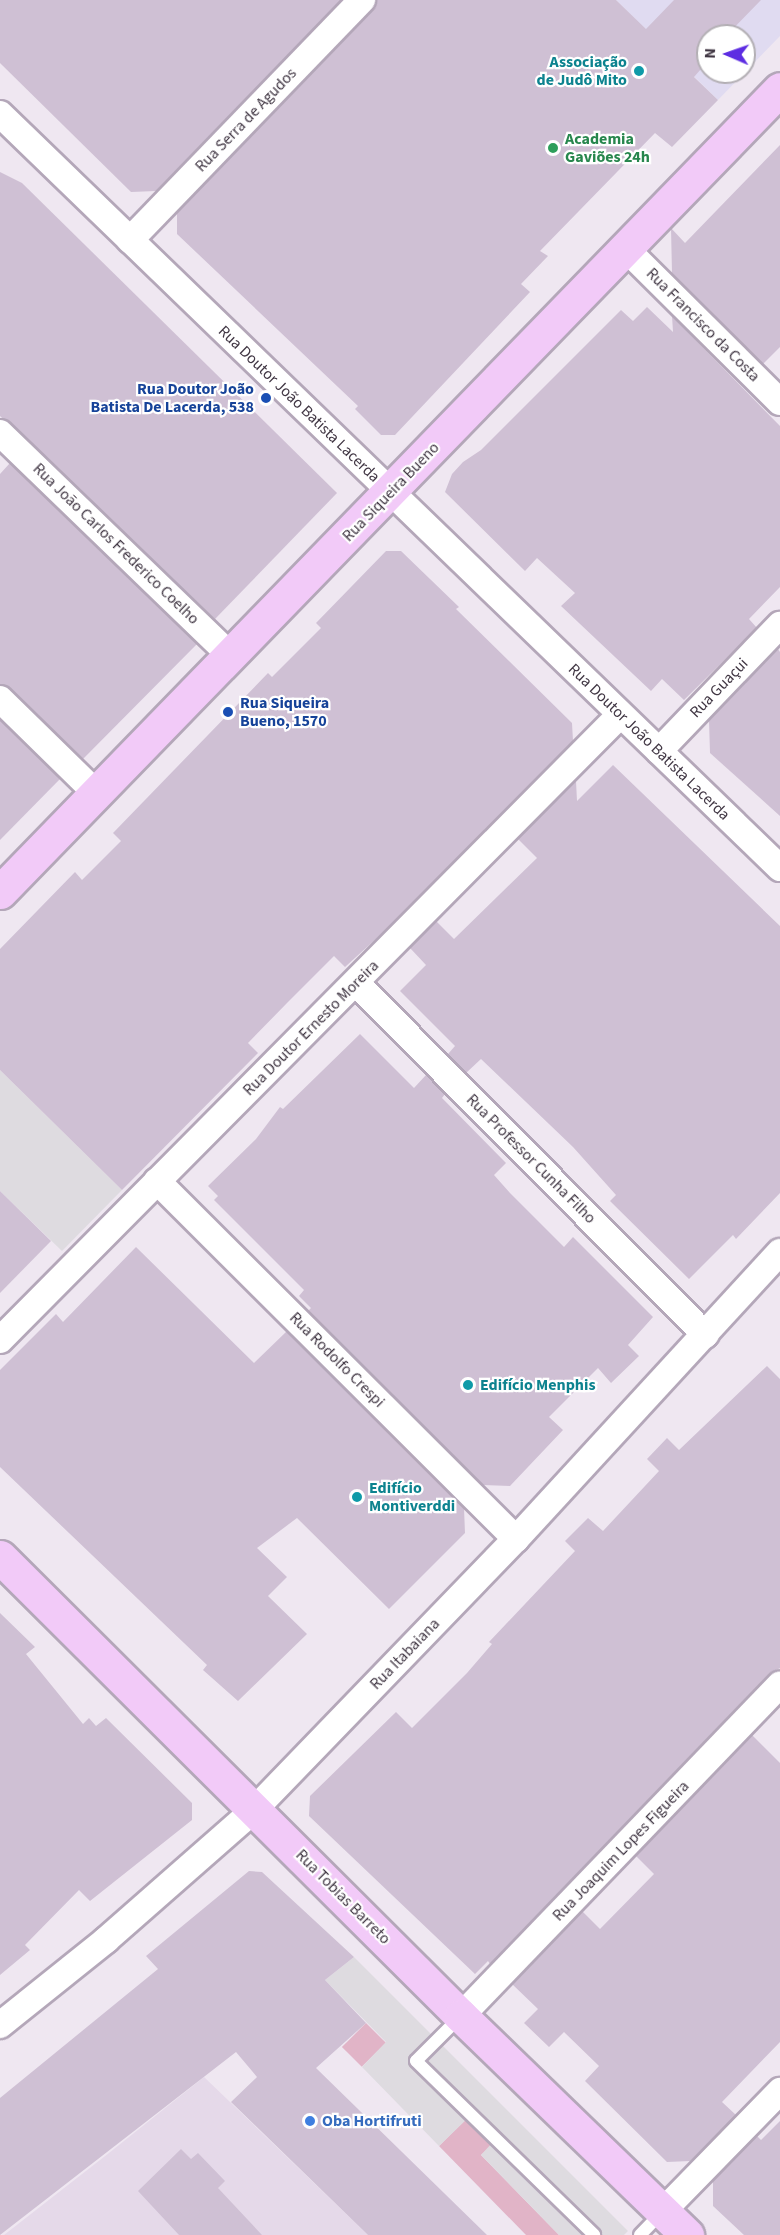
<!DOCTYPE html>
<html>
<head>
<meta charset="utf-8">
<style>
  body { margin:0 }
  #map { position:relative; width:780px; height:2235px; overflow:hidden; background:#efe7f1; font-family:"Source Sans 3",sans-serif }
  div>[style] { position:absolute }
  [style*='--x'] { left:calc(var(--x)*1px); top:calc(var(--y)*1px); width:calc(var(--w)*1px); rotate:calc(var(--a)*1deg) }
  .residential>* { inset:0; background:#e5d9e9 }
  .medical>* { inset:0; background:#e0dbf1 }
  .green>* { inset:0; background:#e1b4c7; transform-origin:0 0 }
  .parking>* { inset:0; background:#dedbe0 }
  .building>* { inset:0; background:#cfc0d4 }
  .roads { filter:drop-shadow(2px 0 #b4a7b9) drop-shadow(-2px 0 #b4a7b9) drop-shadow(0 2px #b4a7b9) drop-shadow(0 -2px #b4a7b9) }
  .service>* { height:12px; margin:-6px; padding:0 6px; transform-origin:6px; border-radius:6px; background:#fff }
  .minor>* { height:26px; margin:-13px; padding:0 13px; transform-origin:13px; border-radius:13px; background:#fff }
  .secondary>* { height:33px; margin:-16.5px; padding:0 16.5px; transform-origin:16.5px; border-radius:16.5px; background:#f2caf8 }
  .dots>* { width:16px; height:16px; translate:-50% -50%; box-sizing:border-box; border:3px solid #fff; border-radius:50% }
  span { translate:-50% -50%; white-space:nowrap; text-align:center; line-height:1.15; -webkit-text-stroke:4.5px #fff; paint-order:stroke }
  .culture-label { font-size:16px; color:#0d838f; font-weight:700 }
  .right { translate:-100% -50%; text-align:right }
  .left { translate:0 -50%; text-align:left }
  .street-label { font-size:16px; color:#403643 }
  .leisure-label { font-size:16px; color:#27864d; font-weight:700 }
  .transit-label { font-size:16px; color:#164399; font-weight:700 }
  .shop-label { font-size:16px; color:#366cbe; font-weight:700 }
  .north { position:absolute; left:696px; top:24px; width:60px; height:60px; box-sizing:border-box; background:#fff; border:2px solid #b3afb4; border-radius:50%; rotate:272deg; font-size:16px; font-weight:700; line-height:24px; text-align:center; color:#403643 }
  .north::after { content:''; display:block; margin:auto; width:21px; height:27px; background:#5d2de2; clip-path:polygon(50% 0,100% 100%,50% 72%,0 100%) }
</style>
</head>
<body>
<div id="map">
  <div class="residential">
    <i style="clip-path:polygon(204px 2077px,368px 2235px,4px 2235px,109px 2153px)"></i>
  </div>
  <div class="medical">
    <i style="clip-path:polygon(evenodd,616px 0,780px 0,780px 36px,718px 100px,616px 0,708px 36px,744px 36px,744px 72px,708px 72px,708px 36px)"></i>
  </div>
  <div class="green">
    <i style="left:366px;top:2023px;width:28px;height:34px;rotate:45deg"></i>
    <i style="clip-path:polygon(467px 2118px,493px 2144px,481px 2155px,559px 2235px,526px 2235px,439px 2146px)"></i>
  </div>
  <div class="parking">
    <i style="clip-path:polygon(0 1070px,122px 1190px,62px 1251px,0 1191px)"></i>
    <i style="clip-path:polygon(354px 1957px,628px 2231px,624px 2235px,559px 2235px,481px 2155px,492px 2143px,468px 2118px,439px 2146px,362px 2067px,386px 2042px,325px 1980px)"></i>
  </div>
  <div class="building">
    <i style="clip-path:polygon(0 0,341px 0,156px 191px,131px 192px,0 63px)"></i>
    <i style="clip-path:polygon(377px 0,616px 0,646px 29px,674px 0,761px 0,726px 36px,708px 36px,708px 61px,694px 77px,718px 100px,672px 147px,655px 133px,540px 251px,548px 256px,521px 284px,530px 292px,395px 435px,381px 435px,355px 409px,358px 406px,177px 234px,177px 213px,373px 10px)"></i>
    <i style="clip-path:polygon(780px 145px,780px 347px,763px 364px,672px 273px,671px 228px,685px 243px)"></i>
    <i style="clip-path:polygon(0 172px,22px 183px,337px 493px,215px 619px,0 416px)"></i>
    <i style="clip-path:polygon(647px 307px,673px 332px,672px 316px,780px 426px,780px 587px,749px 619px,757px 628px,684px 700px,662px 679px,651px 691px,561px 606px,575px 593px,537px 558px,525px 571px,445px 492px,452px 474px,463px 462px,481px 450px,621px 310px,633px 321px)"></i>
    <i style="clip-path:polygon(10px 463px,197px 644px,83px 759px,10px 688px,0 684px,0 474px)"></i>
    <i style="clip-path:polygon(386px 551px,401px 551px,459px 607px,456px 609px,572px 723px,573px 741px,389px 927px,345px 967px,334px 956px,287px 1003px,248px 1043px,258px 1053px,122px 1190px,0 1070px,0 949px,75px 872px,82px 880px,121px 841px,113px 833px,268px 673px,272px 677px,321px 628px,316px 623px)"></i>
    <i style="clip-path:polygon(778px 649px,780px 652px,780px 816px,710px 753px,709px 721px)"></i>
    <i style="clip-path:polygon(0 720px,60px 779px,0 840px)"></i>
    <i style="clip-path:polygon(613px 765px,780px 926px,780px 1193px,736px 1239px,733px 1235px,689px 1279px,610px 1201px,616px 1195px,573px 1147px,481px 1059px,466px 1073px,448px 1054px,455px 1046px,400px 991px,426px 965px,410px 948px,436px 921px,454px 939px,537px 858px,518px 839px,576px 781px,577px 801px)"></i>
    <i style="clip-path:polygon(360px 1034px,414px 1088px,426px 1075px,445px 1094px,442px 1098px,506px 1163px,494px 1175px,510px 1193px,564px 1247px,573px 1237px,653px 1317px,628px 1345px,639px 1356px,611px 1383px,598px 1368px,549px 1417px,563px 1430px,510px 1486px,483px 1485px,308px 1311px,311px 1308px,299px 1296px,304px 1290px,214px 1200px,218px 1196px,208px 1186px,256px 1139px,280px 1107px,283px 1109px)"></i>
    <i style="clip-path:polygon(0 1191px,51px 1241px,0 1293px)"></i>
    <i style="clip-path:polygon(136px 1247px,254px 1363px,287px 1331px,464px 1508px,465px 1533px,389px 1609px,297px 1518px,257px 1548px,287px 1577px,268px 1596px,307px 1634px,238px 1701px,203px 1670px,207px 1665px,0 1467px,0 1370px,56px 1314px,63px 1322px)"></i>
    <i style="clip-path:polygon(767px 1366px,780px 1379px,780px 1668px,769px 1674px,490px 1964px,488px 1961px,475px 1974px,309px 1816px,310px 1796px,396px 1712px,412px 1728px,467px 1673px,492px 1644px,489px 1642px,575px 1551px,565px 1541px,588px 1518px,603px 1531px,659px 1471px,647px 1459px,667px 1438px,679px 1450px)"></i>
    <i style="clip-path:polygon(0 1613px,35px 1647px,26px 1654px,83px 1724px,89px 1718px,96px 1726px,106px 1718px,192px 1803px,192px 1820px,90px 1901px,79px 1890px,25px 1945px,30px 1950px,0 1975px)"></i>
    <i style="clip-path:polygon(752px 1735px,780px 1763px,780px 2042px,722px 2102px,736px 2115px,690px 2161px,667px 2162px,585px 2081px,599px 2066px,564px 2032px,549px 2047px,524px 2023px,538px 2009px,512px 1984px,582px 1911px,600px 1929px,654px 1874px,636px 1856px)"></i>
    <i style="clip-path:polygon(249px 1871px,262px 1872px,354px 1957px,325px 1980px,366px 2023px,316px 2068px,487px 2235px,368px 2235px,231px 2102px,257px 2077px,236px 2052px,0 2235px,0 2098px,158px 1969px,146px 1956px)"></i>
    <i style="clip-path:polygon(780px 2121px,780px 2235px,744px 2235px,713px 2206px,713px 2181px,757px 2136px,761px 2140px)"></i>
    <i style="clip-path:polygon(181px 2149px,191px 2159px,198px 2153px,225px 2181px,218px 2188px,262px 2235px,179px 2235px,138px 2191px)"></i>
  </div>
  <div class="roads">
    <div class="service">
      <i style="--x:460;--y:2017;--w:62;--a:135"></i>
      <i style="--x:416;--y:2061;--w:249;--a:44.3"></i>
      <i style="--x:640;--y:2235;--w:32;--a:-46"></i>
    </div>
    <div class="minor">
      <i style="--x:0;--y:114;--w:1085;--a:44.03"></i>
      <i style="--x:130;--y:240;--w:334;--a:-46"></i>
      <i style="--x:626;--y:249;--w:217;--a:44.8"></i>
      <i style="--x:0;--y:433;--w:321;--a:44"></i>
      <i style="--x:0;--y:699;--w:136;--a:44.4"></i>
      <i style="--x:659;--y:751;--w:175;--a:-46.2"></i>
      <i style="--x:356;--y:983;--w:496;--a:45.2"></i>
      <i style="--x:157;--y:1181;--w:507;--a:44.92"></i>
      <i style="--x:0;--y:1340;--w:880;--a:-45.23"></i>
      <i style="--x:461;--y:2016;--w:460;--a:-46.1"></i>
      <i style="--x:0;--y:2025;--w:136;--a:-38.7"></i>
      <i style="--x:106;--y:1940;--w:198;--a:-41.3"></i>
      <i style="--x:255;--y:1809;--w:376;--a:-46"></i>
      <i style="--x:516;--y:1539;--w:390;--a:-47.4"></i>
      <i style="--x:663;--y:2211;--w:168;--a:-45.7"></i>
    </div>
    <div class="secondary">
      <i style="--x:0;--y:892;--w:1119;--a:-45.83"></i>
      <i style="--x:0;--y:1557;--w:651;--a:44.88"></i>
      <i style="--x:461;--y:2016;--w:315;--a:44.1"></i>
    </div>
  </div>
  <div class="dots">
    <i style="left:639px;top:71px;background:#0f9aa8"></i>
    <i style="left:553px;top:148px;background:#2e9e5b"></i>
    <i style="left:266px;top:398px;background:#1a4fb4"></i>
    <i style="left:228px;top:712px;background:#1a4fb4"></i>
    <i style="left:468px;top:1385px;background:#0f9aa8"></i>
    <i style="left:357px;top:1497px;background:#0f9aa8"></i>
    <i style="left:310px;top:2121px;background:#3f7fe0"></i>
  </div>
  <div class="culture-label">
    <span class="right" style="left:627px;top:71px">Associação<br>de Judô Mito</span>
    <span class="left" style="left:480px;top:1385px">Edifício Menphis</span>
    <span class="left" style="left:369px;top:1497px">Edifício<br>Montiverddi</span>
  </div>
  <div class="street-label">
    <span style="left:246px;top:120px;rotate:-46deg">Rua Serra de Agudos</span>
    <span style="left:703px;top:325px;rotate:45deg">Rua Francisco da Costa</span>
    <span style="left:299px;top:404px;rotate:44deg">Rua Doutor João Batista Lacerda</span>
    <span style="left:391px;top:492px;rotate:-46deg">Rua Siqueira Bueno</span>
    <span style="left:116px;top:544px;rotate:44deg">Rua João Carlos Frederico Coelho</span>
    <span style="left:719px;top:688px;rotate:-46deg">Rua Guaçui</span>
    <span style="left:649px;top:742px;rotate:44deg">Rua Doutor João Batista Lacerda</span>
    <span style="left:311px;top:1028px;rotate:-45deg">Rua Doutor Ernesto Moreira</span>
    <span style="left:531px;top:1159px;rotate:45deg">Rua Professor Cunha Filho</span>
    <span style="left:337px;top:1360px;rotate:45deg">Rua Rodolfo Crespi</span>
    <span style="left:405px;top:1654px;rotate:-46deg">Rua Itabaiana</span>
    <span style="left:621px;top:1851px;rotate:-46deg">Rua Joaquim Lopes Figueira</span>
    <span style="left:343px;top:1897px;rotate:45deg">Rua Tobias Barreto</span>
  </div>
  <div class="leisure-label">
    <span class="left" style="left:565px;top:148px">Academia<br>Gaviões 24h</span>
  </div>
  <div class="transit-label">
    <span class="right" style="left:254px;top:398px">Rua Doutor João<br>Batista De Lacerda, 538</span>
    <span class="left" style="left:240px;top:712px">Rua Siqueira<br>Bueno, 1570</span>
  </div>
  <div class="shop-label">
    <span class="left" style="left:322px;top:2121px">Oba Hortifruti</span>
  </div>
  <div class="north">N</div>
</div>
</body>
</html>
